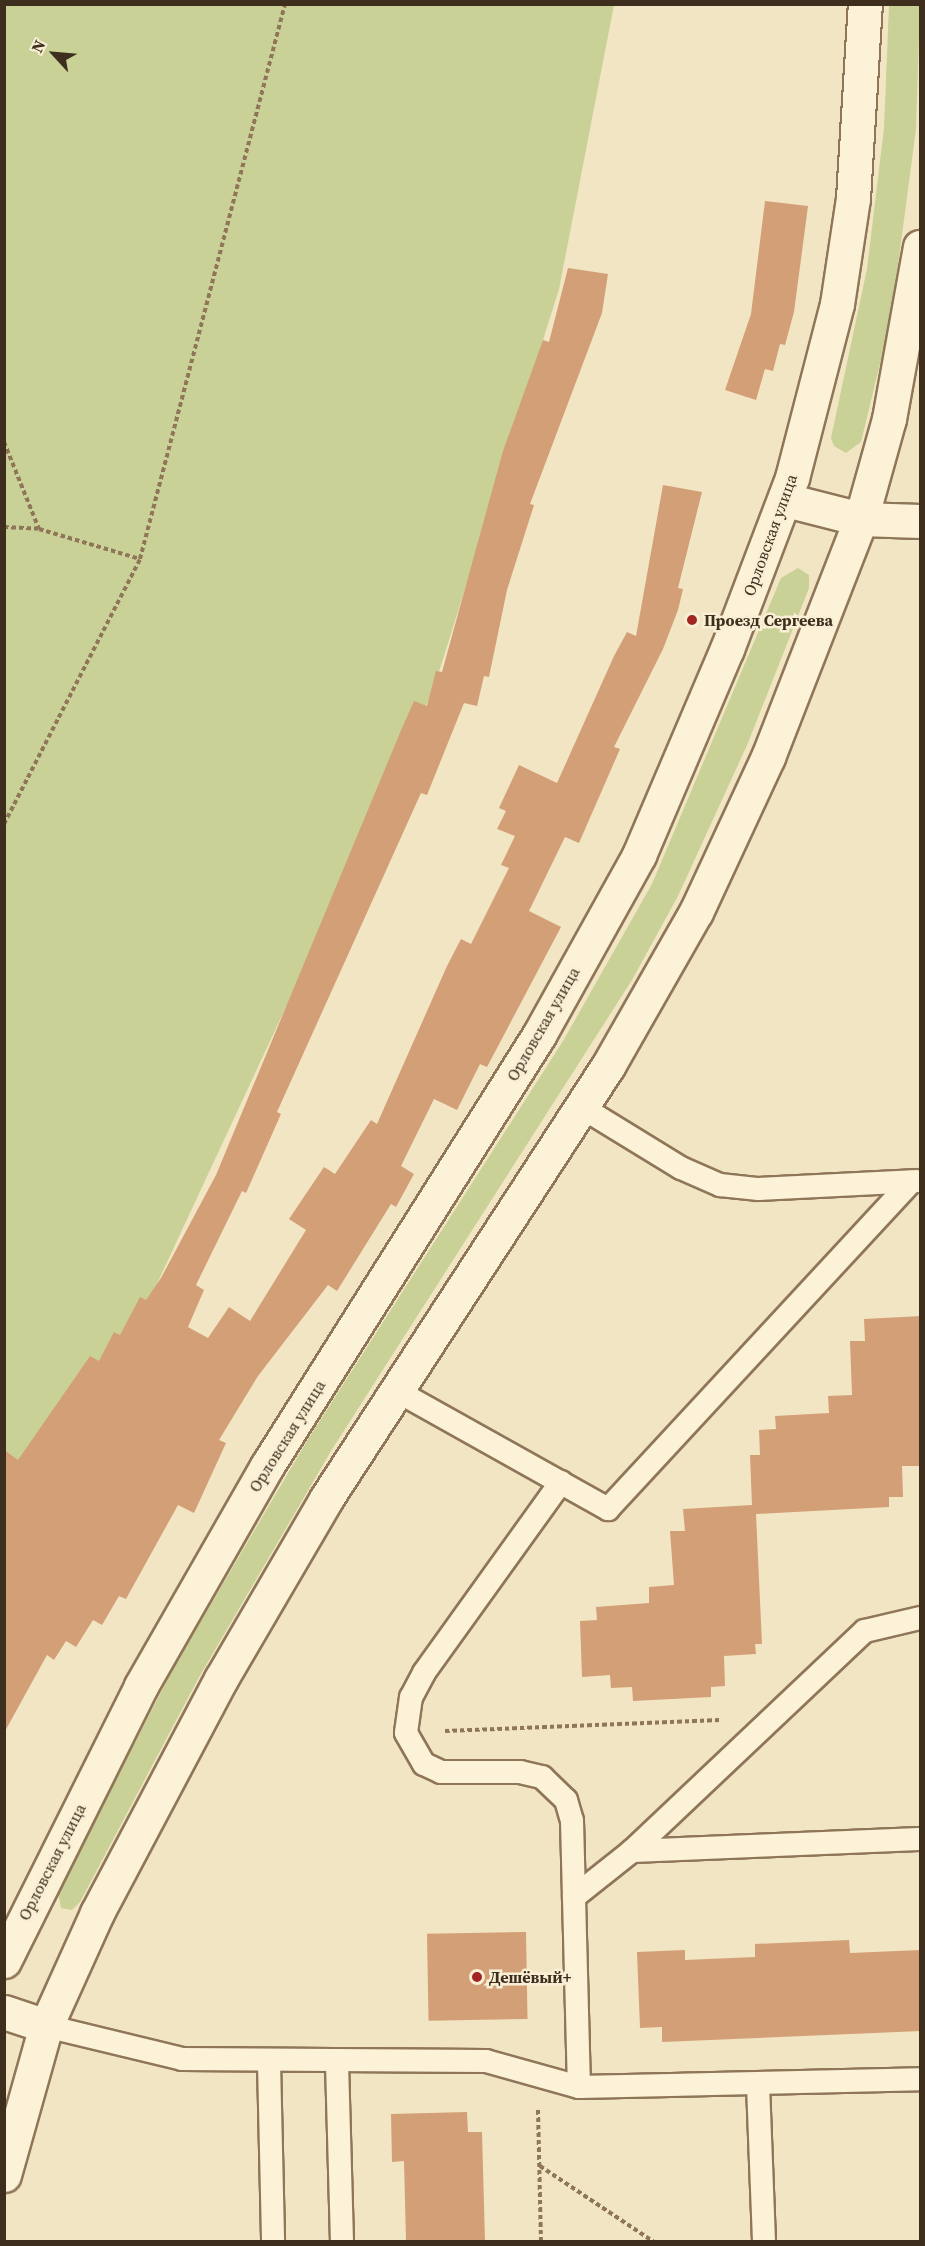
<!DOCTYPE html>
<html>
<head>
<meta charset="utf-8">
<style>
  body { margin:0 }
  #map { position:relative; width:925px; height:2246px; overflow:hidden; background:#f2e5c4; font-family:"Source Serif 4",serif }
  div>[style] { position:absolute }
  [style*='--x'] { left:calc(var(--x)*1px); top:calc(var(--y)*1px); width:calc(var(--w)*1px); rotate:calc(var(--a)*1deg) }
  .green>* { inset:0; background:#c9d196 }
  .building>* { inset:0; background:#d39f77; transform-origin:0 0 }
  .path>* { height:4px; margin-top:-2px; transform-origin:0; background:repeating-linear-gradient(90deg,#8f7658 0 4.5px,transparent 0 7.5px) }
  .roads { filter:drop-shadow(2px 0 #8f7658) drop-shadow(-2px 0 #8f7658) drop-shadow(0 2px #8f7658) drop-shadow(0 -2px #8f7658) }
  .lane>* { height:22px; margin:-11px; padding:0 11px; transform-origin:11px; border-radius:11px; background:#fcf2d8 }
  .street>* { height:33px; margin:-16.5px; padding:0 16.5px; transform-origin:16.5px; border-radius:16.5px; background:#fcf2d8 }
  .secondary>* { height:33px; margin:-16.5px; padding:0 16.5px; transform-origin:16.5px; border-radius:16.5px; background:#fcf2d8 }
  .dots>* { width:16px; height:16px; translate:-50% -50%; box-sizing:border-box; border:3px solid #f9efd4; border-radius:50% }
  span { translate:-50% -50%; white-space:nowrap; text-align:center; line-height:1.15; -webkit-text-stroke:5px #f9efd4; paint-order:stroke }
  .street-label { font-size:16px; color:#3d2e1e }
  .poi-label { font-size:16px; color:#3d2e1e; font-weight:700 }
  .left { translate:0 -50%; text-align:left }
  .frame { position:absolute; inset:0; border:6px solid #3d2e1e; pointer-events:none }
  .north { position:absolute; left:24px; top:24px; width:60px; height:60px; -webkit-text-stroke:4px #f9efd4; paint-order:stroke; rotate:296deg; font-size:16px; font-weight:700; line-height:24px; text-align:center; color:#3d2e1e }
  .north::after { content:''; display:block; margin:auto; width:21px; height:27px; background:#3d2e1e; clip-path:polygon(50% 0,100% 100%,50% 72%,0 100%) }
</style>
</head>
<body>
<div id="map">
  <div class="green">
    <i style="clip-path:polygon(5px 5px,614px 5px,559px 289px,433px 691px,135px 1331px,5px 1475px)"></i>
    <i style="clip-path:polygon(889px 5px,920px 5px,916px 129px,891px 318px,861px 442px,846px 453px,834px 446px,831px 438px,867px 269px,884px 128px)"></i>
    <i style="clip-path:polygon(798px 568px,809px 575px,809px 588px,748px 743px,678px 896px,632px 980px,331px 1451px,198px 1679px,80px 1902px,72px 1910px,61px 1908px,58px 1892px,174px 1667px,307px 1441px,563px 1041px,652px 884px,781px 578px)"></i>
  </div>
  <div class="building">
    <i style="clip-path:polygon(765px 201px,808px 206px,794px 312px,785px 345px,780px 344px,773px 371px,765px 369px,756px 400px,725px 390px,751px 314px)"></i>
    <i style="clip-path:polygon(568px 268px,608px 274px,602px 313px,530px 504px,534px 505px,507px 590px,489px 677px,484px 676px,477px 706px,464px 703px,427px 795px,421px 793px,277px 1112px,281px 1114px,246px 1193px,242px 1191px,196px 1285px,204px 1290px,188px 1327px,208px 1338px,229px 1307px,250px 1321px,306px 1230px,289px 1219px,324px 1167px,335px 1174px,371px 1120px,377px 1124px,447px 966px,461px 939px,471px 944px,509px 868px,501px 865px,515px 836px,497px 829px,506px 811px,499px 808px,519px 765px,557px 783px,614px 656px,627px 632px,636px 636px,663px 485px,702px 492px,678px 588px,683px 589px,678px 610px,663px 649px,614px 747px,620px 749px,579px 843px,565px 837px,529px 911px,561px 927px,487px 1067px,480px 1064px,457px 1110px,434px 1099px,401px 1166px,414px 1174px,396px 1207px,391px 1204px,337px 1291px,328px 1285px,258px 1376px,219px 1440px,226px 1443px,194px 1513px,178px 1505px,126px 1599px,119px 1596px,102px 1625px,93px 1620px,76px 1647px,66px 1641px,54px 1660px,47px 1655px,4px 1733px,4px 1450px,18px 1460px,90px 1356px,99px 1361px,114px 1332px,120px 1335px,140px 1297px,146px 1300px,161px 1278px,216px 1175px,402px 728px,414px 701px,427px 706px,436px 671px,442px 672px,503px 451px,543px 340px,549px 342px)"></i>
    <i style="clip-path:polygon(921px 1316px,921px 1466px,902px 1466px,903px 1497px,889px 1497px,889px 1507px,756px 1514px,762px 1644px,755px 1644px,756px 1654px,724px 1656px,725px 1686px,711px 1687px,711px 1697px,633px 1701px,632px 1687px,611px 1688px,610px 1675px,582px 1677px,580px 1621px,597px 1620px,596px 1607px,649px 1603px,649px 1587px,674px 1585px,670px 1531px,685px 1531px,683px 1509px,752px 1505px,750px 1455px,760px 1455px,759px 1430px,776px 1429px,775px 1416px,829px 1413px,828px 1396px,852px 1395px,850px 1341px,865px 1341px,864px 1319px)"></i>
    <i style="left:526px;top:1932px;width:87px;height:99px;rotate:89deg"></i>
    <i style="clip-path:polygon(849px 1940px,850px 1953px,921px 1950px,921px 2031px,662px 2042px,662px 2027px,640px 2028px,637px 1952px,685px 1950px,685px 1960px,755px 1957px,755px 1944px)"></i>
    <i style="clip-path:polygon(467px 2112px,468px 2132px,482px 2132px,485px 2241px,406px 2241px,404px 2161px,392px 2162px,391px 2114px)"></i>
  </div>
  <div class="path">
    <i style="--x:4;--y:442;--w:94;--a:68.1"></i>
    <i style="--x:4;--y:527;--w:35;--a:3"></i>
    <i style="--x:39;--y:529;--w:105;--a:16.5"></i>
    <i style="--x:4;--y:824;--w:298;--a:-62.8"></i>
    <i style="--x:140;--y:559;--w:574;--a:-75.36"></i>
    <i style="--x:445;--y:1731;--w:275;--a:-2.3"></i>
    <i style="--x:538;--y:2110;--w:132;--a:88.7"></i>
    <i style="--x:540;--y:2166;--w:137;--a:33.7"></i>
  </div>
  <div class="roads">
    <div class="lane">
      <i style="--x:583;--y:1108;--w:115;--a:31.5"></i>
      <i style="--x:681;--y:1168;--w:43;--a:23.6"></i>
      <i style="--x:720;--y:1185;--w:39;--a:6"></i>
      <i style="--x:759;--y:1189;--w:158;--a:-2.9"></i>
      <i style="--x:397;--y:1391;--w:242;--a:29.2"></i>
      <i style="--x:608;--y:1509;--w:446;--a:-47.2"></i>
      <i style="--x:561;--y:1482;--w:235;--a:125.7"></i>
      <i style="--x:424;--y:1673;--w:27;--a:118"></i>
      <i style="--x:411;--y:1697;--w:36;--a:98"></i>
      <i style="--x:406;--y:1733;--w:36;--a:60"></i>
      <i style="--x:424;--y:1764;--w:19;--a:25"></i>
      <i style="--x:441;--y:1772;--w:79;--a:0"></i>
      <i style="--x:520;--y:1772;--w:23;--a:13"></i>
      <i style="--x:542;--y:1777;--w:33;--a:44"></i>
      <i style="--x:566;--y:1800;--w:22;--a:74"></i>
      <i style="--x:572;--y:1821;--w:266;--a:88.5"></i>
      <i style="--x:632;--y:1851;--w:288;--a:-2.4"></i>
      <i style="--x:574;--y:1897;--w:74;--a:-38.4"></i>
      <i style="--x:632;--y:1851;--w:320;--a:-43.4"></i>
      <i style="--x:865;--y:1631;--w:57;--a:-13.3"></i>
      <i style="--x:46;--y:2026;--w:140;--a:13.6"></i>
      <i style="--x:182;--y:2059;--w:304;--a:0.4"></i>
      <i style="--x:486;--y:2061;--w:97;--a:15.6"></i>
      <i style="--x:579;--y:2087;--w:341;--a:-1.3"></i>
      <i style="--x:269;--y:2062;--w:180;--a:88.7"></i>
      <i style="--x:337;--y:2063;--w:179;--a:88.4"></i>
      <i style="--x:758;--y:2085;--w:157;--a:87.8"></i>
    </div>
    <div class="street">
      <i style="--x:786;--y:500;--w:77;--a:14.2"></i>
      <i style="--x:861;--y:519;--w:59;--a:1.9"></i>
      <i style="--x:4;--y:2012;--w:44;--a:18.4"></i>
    </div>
    <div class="secondary">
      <i style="--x:4;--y:1961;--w:307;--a:-63.5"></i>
      <i style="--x:141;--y:1686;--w:254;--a:-60.2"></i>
      <i style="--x:267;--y:1466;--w:510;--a:-57.74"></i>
      <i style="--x:539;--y:1035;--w:206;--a:-60.9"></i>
      <i style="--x:639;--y:855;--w:224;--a:-66.9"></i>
      <i style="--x:727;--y:649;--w:183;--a:-69.2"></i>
      <i style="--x:792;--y:478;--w:180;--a:-75.5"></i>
      <i style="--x:837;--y:304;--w:107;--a:-81.4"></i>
      <i style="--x:853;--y:198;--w:194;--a:-86.5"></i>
      <i style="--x:4;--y:2175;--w:155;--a:-74.3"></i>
      <i style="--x:46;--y:2026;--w:124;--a:-65.7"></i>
      <i style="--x:97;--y:1913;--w:265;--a:-62.1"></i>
      <i style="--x:221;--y:1679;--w:208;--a:-59.7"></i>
      <i style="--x:326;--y:1499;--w:517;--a:-56.93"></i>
      <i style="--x:608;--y:1066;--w:177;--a:-60.3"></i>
      <i style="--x:696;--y:912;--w:171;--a:-65.1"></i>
      <i style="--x:768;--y:757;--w:256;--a:-68.7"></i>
      <i style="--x:861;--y:519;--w:104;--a:-74.4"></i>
      <i style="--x:889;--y:419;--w:175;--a:-79.8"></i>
    </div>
  </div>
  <div class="dots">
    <i style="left:692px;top:620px;background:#a32523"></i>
    <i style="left:477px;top:1977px;background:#a32523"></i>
  </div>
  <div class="street-label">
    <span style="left:770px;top:535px;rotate:-70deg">Орловская улица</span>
    <span style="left:543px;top:1024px;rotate:-60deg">Орловская улица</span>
    <span style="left:287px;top:1436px;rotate:-58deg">Орловская улица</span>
    <span style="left:52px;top:1862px;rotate:-63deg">Орловская улица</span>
  </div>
  <div class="poi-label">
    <span class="left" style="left:704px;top:620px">Проезд Сергеева</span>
    <span class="left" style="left:489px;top:1977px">Дешёвый+</span>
  </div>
  <div class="frame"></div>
  <div class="north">N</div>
</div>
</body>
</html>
